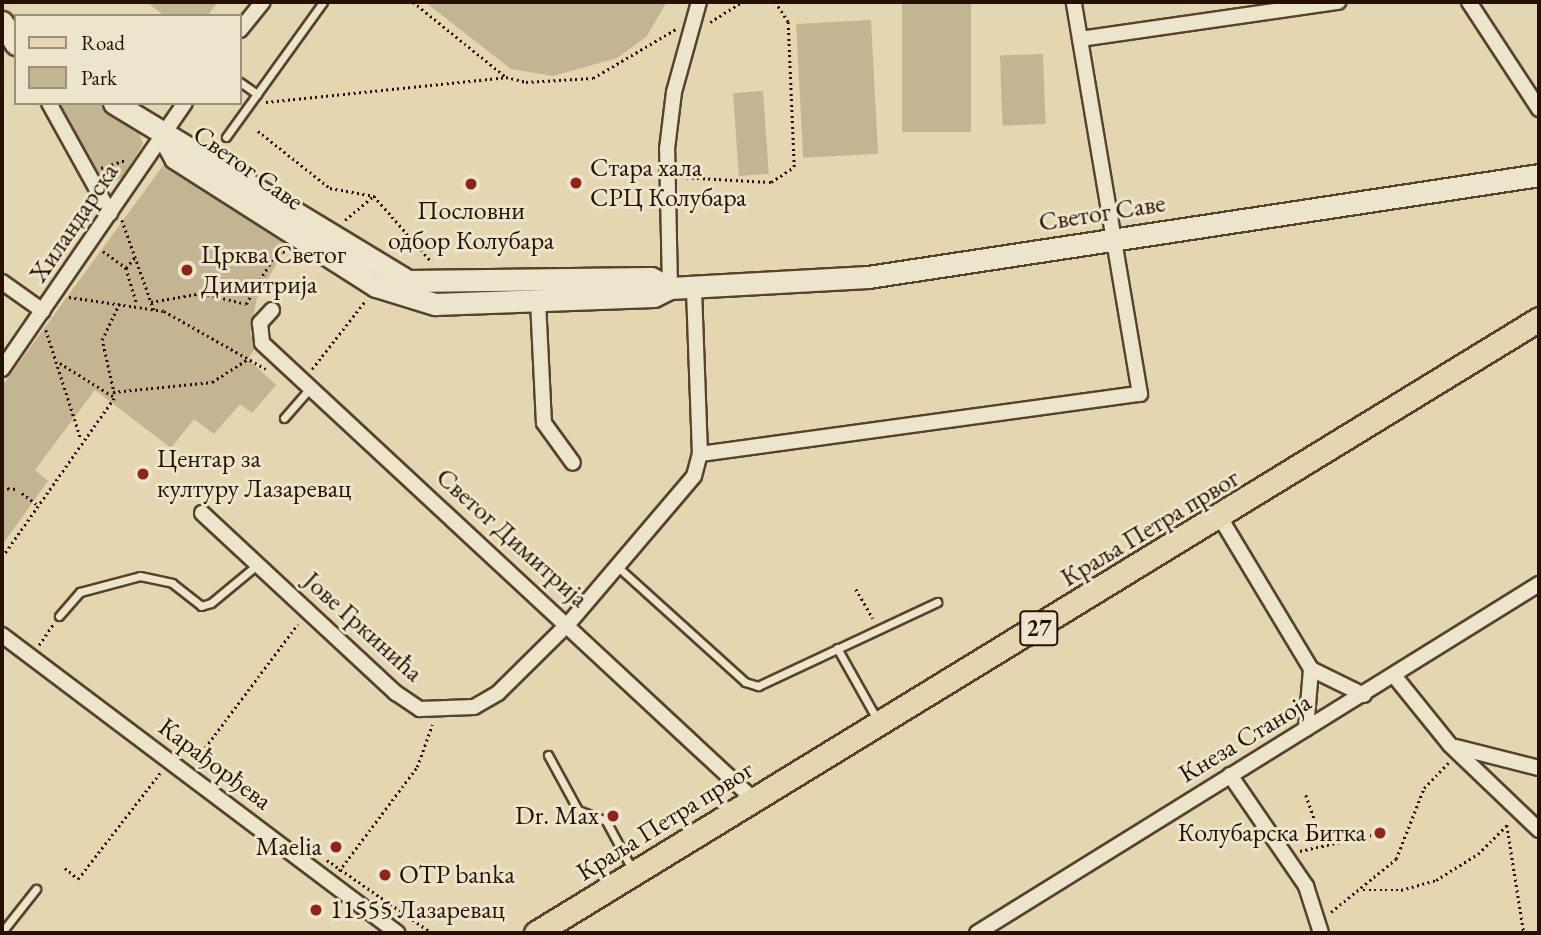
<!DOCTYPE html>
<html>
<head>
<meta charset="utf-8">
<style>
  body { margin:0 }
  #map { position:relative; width:1541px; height:935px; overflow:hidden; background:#e3d6b0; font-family:"EB Garamond",serif }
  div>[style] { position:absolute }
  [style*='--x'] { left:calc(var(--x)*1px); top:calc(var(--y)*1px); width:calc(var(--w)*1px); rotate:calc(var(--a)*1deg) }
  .green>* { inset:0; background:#c3b492; transform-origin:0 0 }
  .path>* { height:2.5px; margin-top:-1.25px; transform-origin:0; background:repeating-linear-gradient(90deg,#281000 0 2px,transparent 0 5.5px) }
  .roads { filter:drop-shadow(2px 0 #57422c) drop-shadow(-2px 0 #57422c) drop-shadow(0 2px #57422c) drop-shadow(0 -2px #57422c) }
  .lane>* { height:7px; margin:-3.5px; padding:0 3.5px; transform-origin:3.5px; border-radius:3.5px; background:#ede4cc }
  .street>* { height:14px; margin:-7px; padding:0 7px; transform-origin:7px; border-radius:7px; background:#ede4cc }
  .secondary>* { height:21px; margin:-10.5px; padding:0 10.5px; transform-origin:10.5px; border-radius:10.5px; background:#ede4cc }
  .primary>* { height:23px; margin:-11.5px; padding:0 11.5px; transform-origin:11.5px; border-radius:11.5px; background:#e3d6b0 }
  .dots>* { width:19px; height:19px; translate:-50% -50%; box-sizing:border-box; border:4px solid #ede4cc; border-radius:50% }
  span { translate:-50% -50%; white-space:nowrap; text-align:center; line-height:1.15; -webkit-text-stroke:6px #ede4cc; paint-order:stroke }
  .shield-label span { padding:2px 5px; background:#ede4cc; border:2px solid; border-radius:5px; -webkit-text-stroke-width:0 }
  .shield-label { font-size:24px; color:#281000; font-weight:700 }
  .street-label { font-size:26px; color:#281000 }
  .poi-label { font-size:26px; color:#281000 }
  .left { translate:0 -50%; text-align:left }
  .right { translate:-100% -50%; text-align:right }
  .frame { position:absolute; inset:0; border:4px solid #281000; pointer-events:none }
  .legend { position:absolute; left:14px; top:14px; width:228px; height:91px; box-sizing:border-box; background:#ede4cc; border:2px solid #9e8f7a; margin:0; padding:9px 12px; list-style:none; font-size:21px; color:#281000 }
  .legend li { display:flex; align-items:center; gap:14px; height:35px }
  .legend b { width:35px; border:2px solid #9e8f7a }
</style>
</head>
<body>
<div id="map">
  <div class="green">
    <i style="clip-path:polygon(218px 2px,207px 16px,165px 16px,149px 4px)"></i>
    <i style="clip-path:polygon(425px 2px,667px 2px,646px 37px,617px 58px,553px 76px,511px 69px)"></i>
    <i style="left:902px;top:2px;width:69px;height:130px"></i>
    <i style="left:871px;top:20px;width:134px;height:75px;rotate:87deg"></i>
    <i style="left:1043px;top:54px;width:70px;height:43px;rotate:88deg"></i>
    <i style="left:763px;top:91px;width:83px;height:30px;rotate:86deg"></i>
    <i style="clip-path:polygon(56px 103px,102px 103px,136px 125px,143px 144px,123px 177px,108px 184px,98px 179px)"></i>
    <i style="clip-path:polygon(165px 163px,289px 242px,257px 298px,250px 332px,255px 348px,248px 359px,276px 385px,252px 413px,240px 404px,214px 434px,194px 419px,171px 448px,95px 390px,35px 470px,48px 481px,2px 545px,2px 386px)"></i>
  </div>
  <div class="path">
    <i style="--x:413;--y:2;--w:119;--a:38.9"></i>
    <i style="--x:506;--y:77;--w:21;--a:14"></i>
    <i style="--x:526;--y:82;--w:67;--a:-3.4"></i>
    <i style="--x:593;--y:78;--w:96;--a:-30.6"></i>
    <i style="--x:710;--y:22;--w:38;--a:-32"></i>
    <i style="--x:266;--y:102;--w:241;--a:-5.9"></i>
    <i style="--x:258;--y:131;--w:92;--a:38.4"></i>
    <i style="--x:330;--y:188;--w:45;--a:10.3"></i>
    <i style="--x:374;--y:196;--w:86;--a:48.8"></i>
    <i style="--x:101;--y:168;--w:26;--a:-18"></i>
    <i style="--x:681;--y:177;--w:90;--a:3.2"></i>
    <i style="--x:771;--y:182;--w:27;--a:-33"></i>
    <i style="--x:794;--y:167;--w:145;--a:-92.4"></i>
    <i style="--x:788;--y:22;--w:24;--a:-123"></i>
    <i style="--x:122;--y:220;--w:96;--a:70.4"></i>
    <i style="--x:345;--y:220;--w:38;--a:-40"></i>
    <i style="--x:103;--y:251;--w:29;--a:36"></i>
    <i style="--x:126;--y:268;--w:38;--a:73"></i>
    <i style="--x:126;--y:268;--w:14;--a:-51"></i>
    <i style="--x:69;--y:297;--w:96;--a:8.4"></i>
    <i style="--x:164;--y:311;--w:117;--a:29.6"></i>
    <i style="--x:151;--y:302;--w:52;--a:-10"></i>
    <i style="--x:202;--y:293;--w:45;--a:14"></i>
    <i style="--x:246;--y:304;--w:64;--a:-59.8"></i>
    <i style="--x:278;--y:249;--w:11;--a:27"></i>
    <i style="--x:46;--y:330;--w:114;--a:72.2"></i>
    <i style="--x:60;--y:363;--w:64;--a:32.2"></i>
    <i style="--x:312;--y:369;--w:88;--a:-52"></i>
    <i style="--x:113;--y:392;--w:100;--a:-5.8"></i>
    <i style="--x:212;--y:382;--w:43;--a:-32.6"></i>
    <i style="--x:114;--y:394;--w:55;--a:-102.5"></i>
    <i style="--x:102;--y:340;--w:42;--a:-64.7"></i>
    <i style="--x:2;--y:488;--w:14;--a:4"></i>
    <i style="--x:22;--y:493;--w:18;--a:38"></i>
    <i style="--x:2;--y:557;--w:196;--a:-54.8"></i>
    <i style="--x:856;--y:589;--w:34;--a:60"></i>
    <i style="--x:39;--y:645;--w:25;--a:-56"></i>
    <i style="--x:195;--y:761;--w:171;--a:-53.1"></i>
    <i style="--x:1306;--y:795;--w:55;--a:70.9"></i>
    <i style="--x:1507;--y:825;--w:109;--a:81.1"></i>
    <i style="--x:1300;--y:851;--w:82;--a:-12.7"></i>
    <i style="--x:327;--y:860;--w:128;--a:34.8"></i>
    <i style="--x:65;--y:868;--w:17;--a:40"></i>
    <i style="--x:78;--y:879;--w:134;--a:-52.3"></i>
    <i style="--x:339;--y:871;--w:130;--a:-53.1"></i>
    <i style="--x:417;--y:767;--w:45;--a:-70.3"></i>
    <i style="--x:1363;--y:890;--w:38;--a:0"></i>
    <i style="--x:1401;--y:890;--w:36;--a:-16"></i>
    <i style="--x:1436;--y:880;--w:49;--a:-31.8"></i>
    <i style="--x:1478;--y:854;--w:41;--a:-45"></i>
    <i style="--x:1331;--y:912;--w:84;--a:-39.2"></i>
    <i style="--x:1396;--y:859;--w:76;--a:-68.5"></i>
    <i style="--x:1424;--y:788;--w:35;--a:-46"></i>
  </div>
  <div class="roads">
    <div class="lane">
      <i style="--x:240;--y:82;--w:21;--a:35"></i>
      <i style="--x:257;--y:94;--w:113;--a:-54.3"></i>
      <i style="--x:226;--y:137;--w:53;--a:-54.2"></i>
      <i style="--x:284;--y:418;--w:41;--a:-48.9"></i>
      <i style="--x:619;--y:568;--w:170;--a:42.1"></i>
      <i style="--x:745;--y:682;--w:14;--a:17"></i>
      <i style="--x:758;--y:686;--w:198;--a:-25.1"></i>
      <i style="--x:59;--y:616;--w:32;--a:-49"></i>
      <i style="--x:80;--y:592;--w:62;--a:-14.9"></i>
      <i style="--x:140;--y:576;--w:33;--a:12"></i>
      <i style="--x:172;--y:583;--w:37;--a:38"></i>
      <i style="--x:201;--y:606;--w:10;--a:-17"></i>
      <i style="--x:211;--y:603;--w:60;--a:-39.6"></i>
      <i style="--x:837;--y:648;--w:84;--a:60.7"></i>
      <i style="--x:548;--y:755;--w:63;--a:61.4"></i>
      <i style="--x:578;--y:810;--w:30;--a:21"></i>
      <i style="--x:606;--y:821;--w:57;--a:61.6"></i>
      <i style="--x:2;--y:932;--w:55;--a:-51.7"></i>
    </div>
    <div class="street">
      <i style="--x:1469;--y:2;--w:128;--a:56.8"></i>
      <i style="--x:240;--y:30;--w:36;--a:-51"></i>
      <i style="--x:1080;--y:39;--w:261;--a:-8.2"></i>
      <i style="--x:49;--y:103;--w:126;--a:61"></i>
      <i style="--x:2;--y:282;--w:50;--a:35.3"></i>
      <i style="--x:670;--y:288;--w:139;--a:-91.2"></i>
      <i style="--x:667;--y:149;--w:57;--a:-83"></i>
      <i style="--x:674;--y:92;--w:93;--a:-74.5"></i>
      <i style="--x:538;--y:301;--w:122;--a:87.2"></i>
      <i style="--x:544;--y:423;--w:49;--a:54.1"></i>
      <i style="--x:272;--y:310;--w:18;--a:133"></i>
      <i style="--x:260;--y:323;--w:20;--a:84"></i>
      <i style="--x:262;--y:343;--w:670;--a:42.88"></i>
      <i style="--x:2;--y:369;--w:323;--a:-55.5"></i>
      <i style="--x:700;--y:454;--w:444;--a:-7.8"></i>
      <i style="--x:1140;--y:394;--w:398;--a:-99.6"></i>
      <i style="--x:202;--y:513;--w:265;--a:42.9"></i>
      <i style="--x:396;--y:693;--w:29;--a:34"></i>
      <i style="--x:420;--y:709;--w:54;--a:-2.1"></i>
      <i style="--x:474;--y:707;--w:28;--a:-30"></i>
      <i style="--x:498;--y:693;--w:100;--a:-44.6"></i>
      <i style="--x:569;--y:623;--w:193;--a:-49.6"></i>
      <i style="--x:694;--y:476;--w:23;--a:-75"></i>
      <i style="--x:700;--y:454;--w:166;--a:-92.1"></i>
      <i style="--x:1221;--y:519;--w:175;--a:59"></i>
      <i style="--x:1311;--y:669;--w:59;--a:26.1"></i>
      <i style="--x:2;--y:635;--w:495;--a:37"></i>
      <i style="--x:1396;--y:678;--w:86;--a:51.1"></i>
      <i style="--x:1450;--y:745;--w:123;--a:43.7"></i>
      <i style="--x:1306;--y:729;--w:60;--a:-85.2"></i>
      <i style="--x:1456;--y:747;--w:86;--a:14.2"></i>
      <i style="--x:1230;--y:775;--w:135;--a:55.6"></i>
      <i style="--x:1306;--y:886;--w:49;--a:72.3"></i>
      <i style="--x:977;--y:933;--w:662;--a:-31.84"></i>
    </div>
    <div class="secondary">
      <i style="--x:2;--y:22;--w:26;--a:58"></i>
      <i style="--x:114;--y:103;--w:344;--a:31.2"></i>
      <i style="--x:408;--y:281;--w:243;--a:-0.7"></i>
      <i style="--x:651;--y:278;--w:21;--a:28"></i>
      <i style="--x:163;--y:136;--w:25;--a:61"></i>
      <i style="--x:175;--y:158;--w:238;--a:32.5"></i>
      <i style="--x:376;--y:286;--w:62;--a:17"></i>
      <i style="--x:435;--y:304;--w:219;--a:-2.1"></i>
      <i style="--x:654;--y:296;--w:18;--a:-27"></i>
      <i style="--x:670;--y:288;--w:198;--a:-3.2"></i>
      <i style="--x:868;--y:277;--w:679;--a:-8.64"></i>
    </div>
    <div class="primary">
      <i style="--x:536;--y:933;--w:1176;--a:-31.47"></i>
    </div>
  </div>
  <div class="dots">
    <i style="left:576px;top:183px;background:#8f2418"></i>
    <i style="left:471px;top:184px;background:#8f2418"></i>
    <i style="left:187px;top:270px;background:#8f2418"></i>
    <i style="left:143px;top:474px;background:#8f2418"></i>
    <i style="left:613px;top:816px;background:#8f2418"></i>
    <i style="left:1380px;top:833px;background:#8f2418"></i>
    <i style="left:336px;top:847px;background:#8f2418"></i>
    <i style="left:385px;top:875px;background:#8f2418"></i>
    <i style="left:316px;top:910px;background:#8f2418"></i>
  </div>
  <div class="shield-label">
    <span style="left:1039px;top:628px">27</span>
  </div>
  <div class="street-label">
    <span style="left:248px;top:168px;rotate:35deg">Светог Саве</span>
    <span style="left:1102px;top:213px;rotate:-9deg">Светог Саве</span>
    <span style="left:74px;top:223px;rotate:-56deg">Хиландарска</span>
    <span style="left:1150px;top:528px;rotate:-31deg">Краља Петра првог</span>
    <span style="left:512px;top:538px;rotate:42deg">Светог Димитрија</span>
    <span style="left:363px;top:627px;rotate:42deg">Јове Гркинића</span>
    <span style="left:1245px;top:738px;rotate:-31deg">Кнеза Станоја</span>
    <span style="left:215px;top:764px;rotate:37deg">Карађорђева</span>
    <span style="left:665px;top:821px;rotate:-32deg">Краља Петра првог</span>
  </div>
  <div class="poi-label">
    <span class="left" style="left:590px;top:183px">Стара хала<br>СРЦ Колубара</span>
    <span style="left:471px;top:226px">Пословни<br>одбор Колубара</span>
    <span class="left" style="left:201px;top:270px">Црква Светог<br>Димитрија</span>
    <span class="left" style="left:157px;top:474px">Центар за<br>културу Лазаревац</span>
    <span class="right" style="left:599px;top:816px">Dr. Max</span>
    <span class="right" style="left:1366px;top:833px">Колубарска Битка</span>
    <span class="right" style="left:322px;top:847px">Maelia</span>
    <span class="left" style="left:399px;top:875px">OTP banka</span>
    <span class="left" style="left:330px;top:910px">11555 Лазаревац</span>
  </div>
  <div class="frame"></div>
  <ul class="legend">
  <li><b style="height:9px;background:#e3d6b0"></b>Road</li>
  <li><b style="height:19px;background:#c3b492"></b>Park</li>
  </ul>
</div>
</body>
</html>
